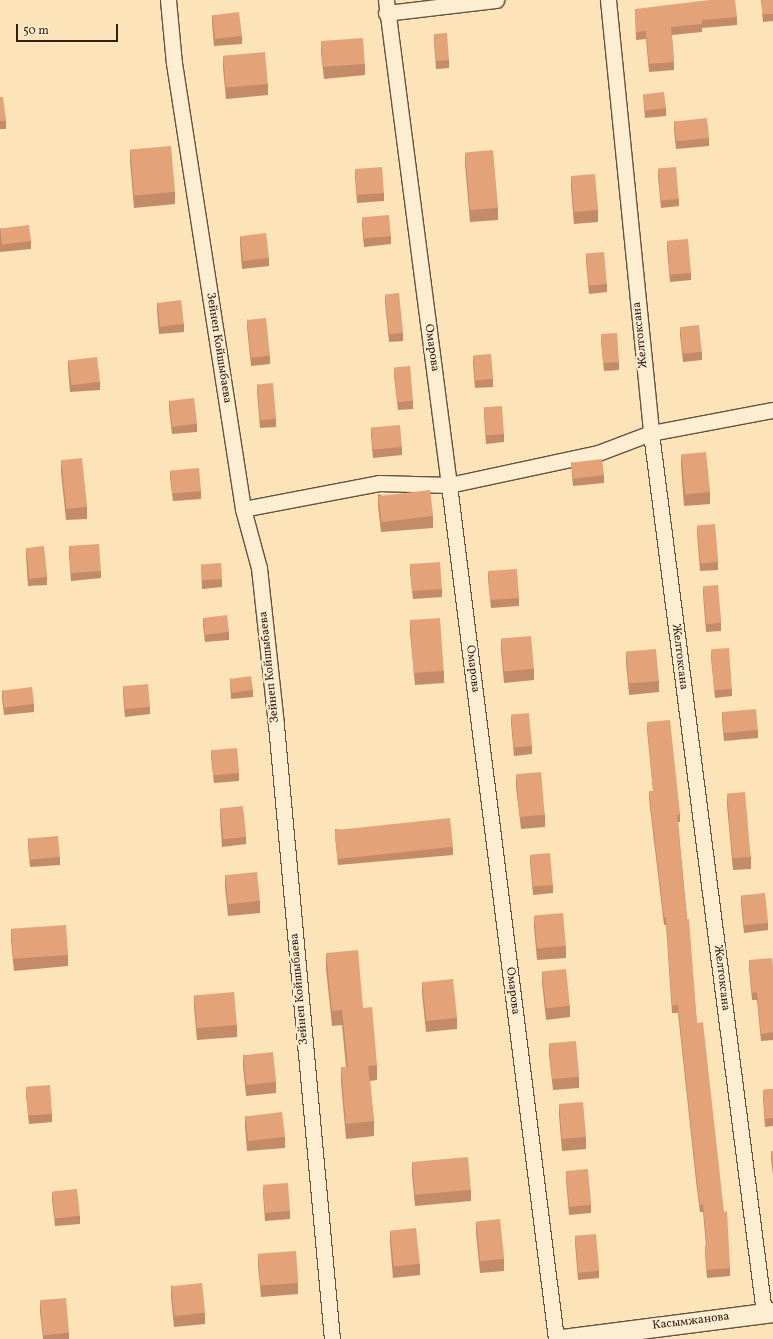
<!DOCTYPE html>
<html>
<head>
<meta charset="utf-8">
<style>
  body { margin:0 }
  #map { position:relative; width:773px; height:1339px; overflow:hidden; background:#fce4b8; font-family:Vollkorn,serif }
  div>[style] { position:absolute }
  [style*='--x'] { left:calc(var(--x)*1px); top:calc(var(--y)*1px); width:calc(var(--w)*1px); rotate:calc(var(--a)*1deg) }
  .roads { filter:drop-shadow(1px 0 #645140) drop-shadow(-1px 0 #645140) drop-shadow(0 1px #645140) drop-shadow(0 -1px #645140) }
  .minor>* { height:15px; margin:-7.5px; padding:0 7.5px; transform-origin:7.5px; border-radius:7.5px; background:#fdedd1 }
  .tertiary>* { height:19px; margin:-9.5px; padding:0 9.5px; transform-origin:9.5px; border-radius:9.5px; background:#fdedd1 }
  .wall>* { inset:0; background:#c48b68 }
  .building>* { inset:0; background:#e4a279; transform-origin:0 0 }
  span { translate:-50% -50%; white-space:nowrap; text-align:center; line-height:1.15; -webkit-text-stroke:4px #fdedd1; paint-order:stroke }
  .street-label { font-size:12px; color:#322018 }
  .scale { position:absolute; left:16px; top:24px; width:102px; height:18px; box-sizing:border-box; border:2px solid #322018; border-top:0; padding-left:5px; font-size:12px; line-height:14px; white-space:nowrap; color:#322018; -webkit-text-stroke:3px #fdedd1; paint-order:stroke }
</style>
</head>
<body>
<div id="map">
  <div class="roads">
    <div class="minor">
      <i style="--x:168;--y:0;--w:63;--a:84.6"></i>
      <i style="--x:174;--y:63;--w:451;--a:81.2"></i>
      <i style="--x:243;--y:509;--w:61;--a:74.8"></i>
      <i style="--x:259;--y:568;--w:158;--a:83.8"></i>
      <i style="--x:276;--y:725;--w:617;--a:84.79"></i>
      <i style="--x:386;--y:0;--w:489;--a:82.6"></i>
      <i style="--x:449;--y:485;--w:861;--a:82.86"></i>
      <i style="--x:608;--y:0;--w:435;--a:84.3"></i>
      <i style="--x:651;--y:433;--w:887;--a:82.68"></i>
      <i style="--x:386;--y:13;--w:111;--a:-6.7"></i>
      <i style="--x:243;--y:509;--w:138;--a:-10.8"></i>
      <i style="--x:379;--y:483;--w:70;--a:1.6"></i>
      <i style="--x:449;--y:485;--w:152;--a:-12.1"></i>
      <i style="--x:598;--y:453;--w:57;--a:-20.7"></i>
      <i style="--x:651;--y:433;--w:124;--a:-10.7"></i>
    </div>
    <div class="tertiary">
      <i style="--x:562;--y:1339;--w:213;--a:-7.3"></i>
    </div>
  </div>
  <div class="wall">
    <i style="clip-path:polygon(761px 0,773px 0,773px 21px,763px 22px)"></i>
    <i style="clip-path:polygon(635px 9px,737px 17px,737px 25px,702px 28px,702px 32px,672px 35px,674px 62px,674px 70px,649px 72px,646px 39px,636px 40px)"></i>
    <i style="clip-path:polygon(212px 15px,242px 36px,242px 44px,214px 46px,212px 23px)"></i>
    <i style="clip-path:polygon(434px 34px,449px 60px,449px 68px,436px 69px,434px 42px)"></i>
    <i style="clip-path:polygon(321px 41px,365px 64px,365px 75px,324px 79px,321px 53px)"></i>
    <i style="clip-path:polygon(223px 56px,268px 84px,268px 95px,226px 99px,223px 68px)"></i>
    <i style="clip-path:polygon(643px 94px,666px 108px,666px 116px,645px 118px)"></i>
    <i style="clip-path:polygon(0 97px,6px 121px,6px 129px,0 129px)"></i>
    <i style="clip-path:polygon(674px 121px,709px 138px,709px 146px,676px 149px,674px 129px)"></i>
    <i style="clip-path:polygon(130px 150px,175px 192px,175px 204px,134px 208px,130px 161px)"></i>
    <i style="clip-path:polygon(465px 153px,498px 208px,498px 220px,470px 222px,465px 164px)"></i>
    <i style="clip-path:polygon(355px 169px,384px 193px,384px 201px,357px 203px,355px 177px)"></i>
    <i style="clip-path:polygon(658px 169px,679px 199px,679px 206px,661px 208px,658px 177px)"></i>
    <i style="clip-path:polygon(571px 176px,598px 210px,598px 222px,574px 224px,571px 188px)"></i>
    <i style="clip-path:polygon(362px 218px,391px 236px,391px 244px,364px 247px,362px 226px)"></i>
    <i style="clip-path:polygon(0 228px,31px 241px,31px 249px,0 252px)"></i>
    <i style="clip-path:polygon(240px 236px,269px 258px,269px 266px,242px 269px,240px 243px)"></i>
    <i style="clip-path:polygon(667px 241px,691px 273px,691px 280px,670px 282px,667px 249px)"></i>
    <i style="clip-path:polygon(586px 253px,607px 284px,607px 292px,589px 294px,586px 261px)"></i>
    <i style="clip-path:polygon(385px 294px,403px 333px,403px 341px,389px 342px,385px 302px)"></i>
    <i style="clip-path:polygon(157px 302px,184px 324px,184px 332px,159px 334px,157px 310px)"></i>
    <i style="clip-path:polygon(247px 319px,270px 356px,270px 364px,251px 366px,247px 327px)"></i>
    <i style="clip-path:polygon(680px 327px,702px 352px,702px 360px,683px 362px,680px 335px)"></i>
    <i style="clip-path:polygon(601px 334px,619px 362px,619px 370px,604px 371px,601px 342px)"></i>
    <i style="clip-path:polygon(473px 356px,493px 379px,493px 387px,475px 388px,473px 364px)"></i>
    <i style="clip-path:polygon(68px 360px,100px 382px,100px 390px,70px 392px,68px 368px)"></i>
    <i style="clip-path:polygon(394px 368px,413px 401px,413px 409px,398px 410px,394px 376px)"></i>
    <i style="clip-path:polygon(257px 384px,276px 419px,276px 427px,260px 428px,257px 392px)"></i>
    <i style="clip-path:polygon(169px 400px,197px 424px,197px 432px,172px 434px,169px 408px)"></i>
    <i style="clip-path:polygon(484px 408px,504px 434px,504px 442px,486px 444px,484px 415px)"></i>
    <i style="clip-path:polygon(371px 428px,402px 447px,402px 455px,373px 458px,371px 436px)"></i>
    <i style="clip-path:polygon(681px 454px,710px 492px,710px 504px,684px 506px,681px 466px)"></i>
    <i style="clip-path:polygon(61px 460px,87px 507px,87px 519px,66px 520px,61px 472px)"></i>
    <i style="clip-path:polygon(571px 462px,604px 475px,604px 483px,573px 486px)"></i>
    <i style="clip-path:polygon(170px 471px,201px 491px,201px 499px,173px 501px,170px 478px)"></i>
    <i style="clip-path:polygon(378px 494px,433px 516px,433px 528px,381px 532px,378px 506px)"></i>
    <i style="clip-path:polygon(697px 526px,718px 562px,718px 570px,700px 571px,697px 533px)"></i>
    <i style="clip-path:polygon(69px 546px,101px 571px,101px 578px,71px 581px,69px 554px)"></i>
    <i style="clip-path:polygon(26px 548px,47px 577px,47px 585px,28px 586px,26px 556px)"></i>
    <i style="clip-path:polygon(201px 564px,222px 579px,222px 587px,202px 589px)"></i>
    <i style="clip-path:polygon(410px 565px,442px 589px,442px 597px,413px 599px,410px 573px)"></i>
    <i style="clip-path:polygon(488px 572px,519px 598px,519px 606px,491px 608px,488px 580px)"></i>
    <i style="clip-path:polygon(703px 586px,721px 623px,721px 631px,706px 632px,703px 594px)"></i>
    <i style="clip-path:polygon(203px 618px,229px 632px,229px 640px,205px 642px,203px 625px)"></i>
    <i style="clip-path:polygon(410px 620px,444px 671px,444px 683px,415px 685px,410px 632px)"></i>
    <i style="clip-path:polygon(501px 638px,534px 669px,534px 680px,504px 683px,501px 650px)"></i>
    <i style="clip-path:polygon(711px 650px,732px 689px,732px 696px,715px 698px,711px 658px)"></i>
    <i style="clip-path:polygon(626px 652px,659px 681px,659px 692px,629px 695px,626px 663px)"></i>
    <i style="clip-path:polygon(230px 678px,253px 690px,253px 697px,231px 699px)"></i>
    <i style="clip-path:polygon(123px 686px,150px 707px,150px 714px,125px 717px,123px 694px)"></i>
    <i style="clip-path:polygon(2px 690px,34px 704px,34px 712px,4px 715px,2px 698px)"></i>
    <i style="clip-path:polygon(722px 712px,758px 730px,758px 738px,724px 741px,722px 720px)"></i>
    <i style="clip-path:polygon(511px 715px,532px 746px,532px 754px,514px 756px,511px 723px)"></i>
    <i style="clip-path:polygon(647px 722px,680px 814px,680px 822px,678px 822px,697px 1023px,730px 1268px,730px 1276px,707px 1278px,705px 1253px,705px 1245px,706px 1245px,703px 1212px,700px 1212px,696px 1181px,678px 1013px,672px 1013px,666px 925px,664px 925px,649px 799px,649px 791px,653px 791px,647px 730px)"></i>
    <i style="clip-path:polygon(211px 750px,239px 773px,239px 781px,214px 783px,211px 758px)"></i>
    <i style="clip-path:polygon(516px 775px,545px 815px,545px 827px,521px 829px,516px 786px)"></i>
    <i style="clip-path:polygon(727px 794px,751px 857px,751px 869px,733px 870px,727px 805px)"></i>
    <i style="clip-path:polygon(220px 808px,246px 837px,246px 844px,222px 847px,220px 816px)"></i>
    <i style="clip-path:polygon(335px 829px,453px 847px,453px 855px,338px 865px,335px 836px)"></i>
    <i style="clip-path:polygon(28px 838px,60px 857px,60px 865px,30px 867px,28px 846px)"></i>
    <i style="clip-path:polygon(530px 855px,553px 885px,553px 893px,533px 895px,530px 862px)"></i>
    <i style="clip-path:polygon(225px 875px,260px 901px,260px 913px,228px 916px,225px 887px)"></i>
    <i style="clip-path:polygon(741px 895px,768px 923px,768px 930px,744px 933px,741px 903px)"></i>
    <i style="clip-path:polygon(534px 916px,566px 946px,566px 958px,537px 960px,534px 927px)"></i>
    <i style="clip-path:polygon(11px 929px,68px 955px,68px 966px,14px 971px,11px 941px)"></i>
    <i style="clip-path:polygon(326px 953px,363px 1008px,377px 1065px,377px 1080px,370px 1081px,374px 1121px,374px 1136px,346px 1139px,341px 1082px,341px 1067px,346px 1067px,342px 1025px,332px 1026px,326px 968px)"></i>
    <i style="clip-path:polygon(749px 960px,773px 966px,773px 1040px,761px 1041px,757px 1000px,752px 1000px,749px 968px)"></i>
    <i style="clip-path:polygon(542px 971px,570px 1006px,570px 1017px,546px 1020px,542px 982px)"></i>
    <i style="clip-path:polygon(422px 982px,457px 1018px,457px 1029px,426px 1032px,422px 993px)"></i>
    <i style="clip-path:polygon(194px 995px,237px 1025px,237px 1037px,197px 1040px,194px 1007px)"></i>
    <i style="clip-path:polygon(549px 1043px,579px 1077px,579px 1088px,553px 1090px,549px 1054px)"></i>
    <i style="clip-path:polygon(243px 1054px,276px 1082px,276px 1093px,246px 1096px,243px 1066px)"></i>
    <i style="clip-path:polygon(26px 1087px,52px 1114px,52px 1122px,29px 1124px,26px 1095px)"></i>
    <i style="clip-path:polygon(773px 1089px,773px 1126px,765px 1127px,763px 1098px,763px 1090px)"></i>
    <i style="clip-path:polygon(559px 1104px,586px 1137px,586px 1149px,562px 1151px,559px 1115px)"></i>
    <i style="clip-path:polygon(245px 1116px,285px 1137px,285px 1148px,247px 1151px,245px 1127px)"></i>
    <i style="clip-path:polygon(771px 1151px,773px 1151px,773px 1175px,771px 1159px)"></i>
    <i style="clip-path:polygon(412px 1162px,471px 1190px,471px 1201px,415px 1206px,412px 1174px)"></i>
    <i style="clip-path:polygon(566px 1171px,591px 1205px,591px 1213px,569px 1215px,566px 1179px)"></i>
    <i style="clip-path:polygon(263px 1186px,290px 1211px,290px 1219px,265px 1221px,263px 1193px)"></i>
    <i style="clip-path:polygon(52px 1192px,80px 1216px,80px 1224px,55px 1226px,52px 1200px)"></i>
    <i style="clip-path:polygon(476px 1222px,504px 1259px,504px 1271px,480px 1273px,476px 1233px)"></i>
    <i style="clip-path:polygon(390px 1231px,420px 1264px,420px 1275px,393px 1278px,390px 1242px)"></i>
    <i style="clip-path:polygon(575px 1235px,599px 1271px,599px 1278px,578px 1280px,575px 1243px)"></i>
    <i style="clip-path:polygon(258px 1255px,298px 1283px,298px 1294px,261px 1297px,258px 1266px)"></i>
    <i style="clip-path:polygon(171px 1285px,205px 1313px,205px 1324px,174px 1327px,171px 1297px)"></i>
    <i style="clip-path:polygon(40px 1301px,69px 1333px,69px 1339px,43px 1339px,40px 1312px)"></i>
  </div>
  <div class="building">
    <i style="clip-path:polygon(710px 0,735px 0,737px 17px,702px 20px,702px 24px,671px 27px,674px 62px,649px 64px,646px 31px,636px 32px,635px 9px)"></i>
    <i style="left:762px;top:0;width:11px;height:14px"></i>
    <i style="left:239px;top:12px;width:24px;height:27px;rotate:83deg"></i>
    <i style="left:447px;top:33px;width:27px;height:13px;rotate:86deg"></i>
    <i style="left:363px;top:38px;width:26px;height:42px;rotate:86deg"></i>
    <i style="left:265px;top:52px;width:32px;height:42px;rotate:85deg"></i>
    <i style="left:664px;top:92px;width:16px;height:21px;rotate:83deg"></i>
    <i style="clip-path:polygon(0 97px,3px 97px,6px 121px,0 121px)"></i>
    <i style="left:707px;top:118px;width:20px;height:33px;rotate:84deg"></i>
    <i style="left:171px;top:146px;width:46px;height:41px;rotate:85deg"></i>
    <i style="left:493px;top:150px;width:58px;height:28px;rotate:85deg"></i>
    <i style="left:382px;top:167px;width:26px;height:27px;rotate:86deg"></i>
    <i style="left:676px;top:167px;width:32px;height:18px;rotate:85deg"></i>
    <i style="left:595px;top:174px;width:36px;height:24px;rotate:85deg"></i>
    <i style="left:389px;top:215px;width:21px;height:27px;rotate:85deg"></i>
    <i style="left:29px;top:225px;width:16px;height:29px;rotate:83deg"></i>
    <i style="left:266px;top:233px;width:25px;height:26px;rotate:83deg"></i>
    <i style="left:688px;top:239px;width:34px;height:21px;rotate:85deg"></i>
    <i style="left:604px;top:252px;width:32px;height:18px;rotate:85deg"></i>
    <i style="left:399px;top:293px;width:40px;height:14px;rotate:84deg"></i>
    <i style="left:181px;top:300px;width:24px;height:24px;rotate:83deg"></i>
    <i style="left:266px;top:318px;width:38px;height:19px;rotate:84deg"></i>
    <i style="left:699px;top:325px;width:27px;height:19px;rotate:84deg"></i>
    <i style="left:617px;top:333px;width:29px;height:16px;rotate:86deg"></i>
    <i style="left:491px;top:354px;width:25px;height:18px;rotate:85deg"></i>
    <i style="left:97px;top:357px;width:25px;height:29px;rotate:83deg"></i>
    <i style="left:410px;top:366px;width:35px;height:16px;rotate:85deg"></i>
    <i style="left:273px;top:383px;width:36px;height:16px;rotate:85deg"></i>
    <i style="left:194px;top:398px;width:26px;height:25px;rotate:83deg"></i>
    <i style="left:502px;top:406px;width:28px;height:18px;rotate:86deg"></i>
    <i style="left:400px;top:425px;width:22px;height:29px;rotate:85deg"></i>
    <i style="left:706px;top:452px;width:40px;height:25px;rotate:84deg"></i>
    <i style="left:82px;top:458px;width:49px;height:21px;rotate:84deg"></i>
    <i style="left:602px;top:459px;width:16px;height:31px;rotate:83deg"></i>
    <i style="left:199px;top:468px;width:23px;height:29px;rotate:85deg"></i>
    <i style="left:430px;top:490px;width:26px;height:52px;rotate:83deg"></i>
    <i style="left:715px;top:524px;width:38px;height:18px;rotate:85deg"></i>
    <i style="left:99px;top:544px;width:27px;height:30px;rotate:86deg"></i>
    <i style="left:44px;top:546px;width:31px;height:18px;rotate:84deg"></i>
    <i style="left:440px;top:562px;width:27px;height:30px;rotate:86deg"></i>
    <i style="left:221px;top:563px;width:16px;height:20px;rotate:86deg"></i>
    <i style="left:517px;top:569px;width:29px;height:29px;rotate:86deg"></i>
    <i style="left:718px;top:585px;width:38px;height:15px;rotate:85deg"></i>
    <i style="left:227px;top:615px;width:17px;height:24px;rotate:83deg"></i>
    <i style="left:440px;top:618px;width:53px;height:30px;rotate:86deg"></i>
    <i style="left:531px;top:636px;width:33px;height:30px;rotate:85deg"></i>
    <i style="left:729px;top:648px;width:41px;height:18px;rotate:86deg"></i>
    <i style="left:656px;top:649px;width:32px;height:30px;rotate:85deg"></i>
    <i style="left:251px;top:676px;width:14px;height:21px;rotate:82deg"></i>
    <i style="left:148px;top:684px;width:23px;height:25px;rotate:85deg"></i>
    <i style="left:32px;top:687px;width:17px;height:30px;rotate:83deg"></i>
    <i style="left:756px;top:709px;width:21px;height:34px;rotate:85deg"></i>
    <i style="left:529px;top:713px;width:33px;height:18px;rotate:85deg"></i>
    <i style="clip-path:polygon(670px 720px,680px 814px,677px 815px,684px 891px,687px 919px,689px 919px,697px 1023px,703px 1022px,724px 1212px,727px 1211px,730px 1268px,707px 1270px,705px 1245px,707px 1245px,703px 1204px,700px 1205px,696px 1173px,678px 1005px,672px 1005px,666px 917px,664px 917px,649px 791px,653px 791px,647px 722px)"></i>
    <i style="left:237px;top:748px;width:25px;height:26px;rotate:85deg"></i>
    <i style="left:541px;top:772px;width:43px;height:25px;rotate:85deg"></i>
    <i style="left:745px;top:792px;width:65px;height:18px;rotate:85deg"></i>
    <i style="left:243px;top:806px;width:31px;height:23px;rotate:84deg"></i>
    <i style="left:450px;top:818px;width:29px;height:116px;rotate:84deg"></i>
    <i style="left:58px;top:836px;width:21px;height:30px;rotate:85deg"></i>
    <i style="left:550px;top:853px;width:32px;height:20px;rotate:85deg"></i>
    <i style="left:257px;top:872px;width:29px;height:32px;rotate:84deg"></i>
    <i style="left:765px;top:893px;width:30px;height:24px;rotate:84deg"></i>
    <i style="left:563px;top:913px;width:33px;height:29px;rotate:85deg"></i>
    <i style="left:66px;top:925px;width:30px;height:55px;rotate:86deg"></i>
    <i style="clip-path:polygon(358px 950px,363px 1008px,372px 1007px,377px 1065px,368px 1066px,374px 1121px,346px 1124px,341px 1067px,348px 1067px,342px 1010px,332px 1011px,326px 953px)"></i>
    <i style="clip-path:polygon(772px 958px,773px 966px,773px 1032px,761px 1034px,757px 992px,752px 993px,749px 960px)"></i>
    <i style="left:566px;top:969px;width:37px;height:24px;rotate:84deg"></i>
    <i style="left:453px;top:979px;width:39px;height:31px;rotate:84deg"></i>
    <i style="left:234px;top:992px;width:33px;height:40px;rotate:85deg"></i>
    <i style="left:576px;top:1041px;width:36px;height:27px;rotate:85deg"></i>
    <i style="left:273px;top:1052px;width:30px;height:30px;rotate:84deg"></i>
    <i style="left:50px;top:1085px;width:29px;height:24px;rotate:86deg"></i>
    <i style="clip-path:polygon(773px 1089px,773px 1118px,765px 1119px,763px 1090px)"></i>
    <i style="left:583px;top:1102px;width:35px;height:24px;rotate:85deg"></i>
    <i style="left:282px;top:1112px;width:25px;height:37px;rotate:83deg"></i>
    <i style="clip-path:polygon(771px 1151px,773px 1151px,773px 1167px)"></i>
    <i style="left:468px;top:1157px;width:33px;height:56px;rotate:85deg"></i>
    <i style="left:588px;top:1169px;width:36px;height:22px;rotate:85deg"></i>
    <i style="left:288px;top:1183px;width:28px;height:25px;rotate:86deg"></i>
    <i style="left:77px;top:1189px;width:27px;height:25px;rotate:84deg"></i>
    <i style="left:500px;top:1219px;width:40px;height:24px;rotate:84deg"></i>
    <i style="left:416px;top:1228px;width:36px;height:26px;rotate:84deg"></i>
    <i style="left:596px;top:1234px;width:37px;height:21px;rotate:85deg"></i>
    <i style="left:296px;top:1251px;width:32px;height:38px;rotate:86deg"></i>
    <i style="left:202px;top:1283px;width:30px;height:31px;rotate:84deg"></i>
    <i style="left:66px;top:1298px;width:35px;height:26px;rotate:85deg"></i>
  </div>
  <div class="street-label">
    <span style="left:641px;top:335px;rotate:-96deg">Желтоксана</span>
    <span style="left:218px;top:348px;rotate:81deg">Зейнеп Койшыбаева</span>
    <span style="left:431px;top:348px;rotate:82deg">Омарова</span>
    <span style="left:679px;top:657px;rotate:83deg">Желтоксана</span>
    <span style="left:270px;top:667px;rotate:-96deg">Зейнеп Койшыбаева</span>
    <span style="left:472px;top:669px;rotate:83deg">Омарова</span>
    <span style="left:721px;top:978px;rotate:83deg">Желтоксана</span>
    <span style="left:300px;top:989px;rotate:-95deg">Зейнеп Койшыбаева</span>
    <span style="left:512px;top:991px;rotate:83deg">Омарова</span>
    <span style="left:691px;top:1322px;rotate:-7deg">Касымжанова</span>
  </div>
  <div class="scale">50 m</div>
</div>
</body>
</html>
